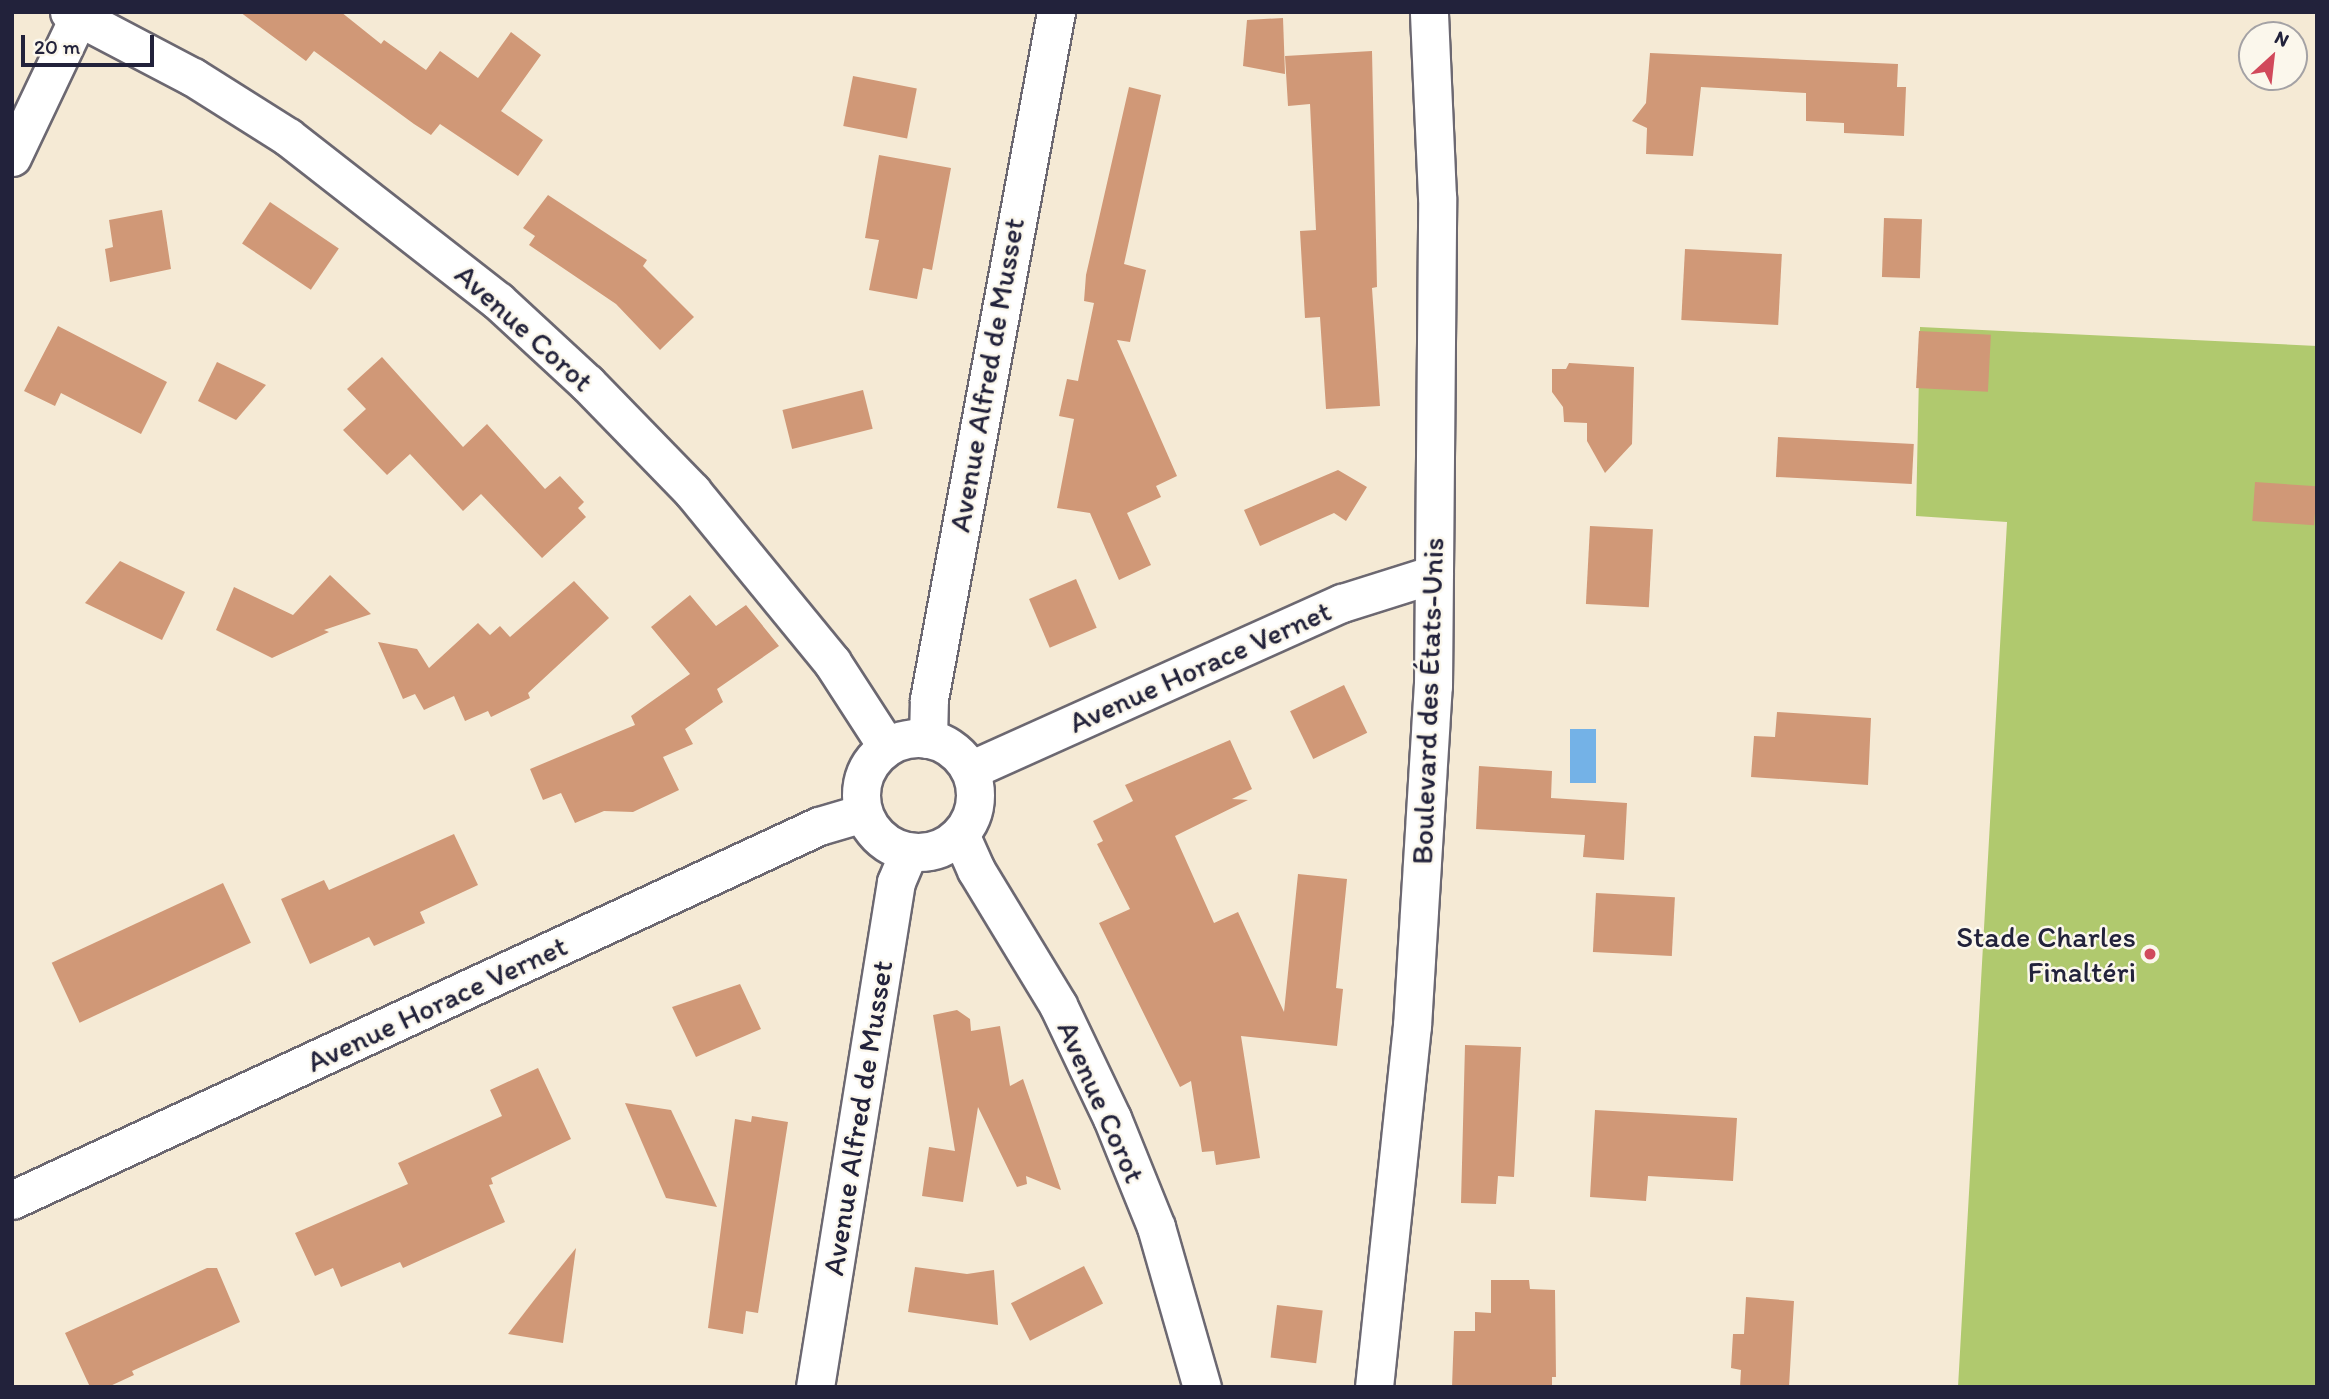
<!DOCTYPE html>
<html>
<head>
<meta charset="utf-8">
<style>
  body { margin:0 }
  #map { position:relative; width:2329px; height:1399px; overflow:hidden; background:#f5ead5; font-family:Itim,sans-serif }
  div>[style] { position:absolute }
  [style*='--x'] { left:calc(var(--x)*1px); top:calc(var(--y)*1px); width:calc(var(--w)*1px); rotate:calc(var(--a)*1deg) }
  .green>* { inset:0; background:#b0c96e }
  .water>* { inset:0; background:#74b2e7; transform-origin:0 0 }
  .building>* { inset:0; background:#d09877; transform-origin:0 0 }
  .roads { filter:drop-shadow(2px 0 #6c6871) drop-shadow(-2px 0 #6c6871) drop-shadow(0 2px #6c6871) drop-shadow(0 -2px #6c6871) }
  .street>* { height:37px; margin:-18.5px; padding:0 18.5px; transform-origin:18.5px; border-radius:18.5px; background:#fff }
  .street>.ring { margin:-18.5px; padding:0; box-sizing:content-box; background:none; border:37px solid #fff; border-radius:50% }
  .dots>* { width:19px; height:19px; translate:-50% -50%; box-sizing:border-box; border:4px solid #fbf7ec; border-radius:50% }
  span { translate:-50% -50%; white-space:nowrap; text-align:center; line-height:1.15; -webkit-text-stroke:5px #fbf7ec; paint-order:stroke }
  .street-label { font-size:30px; color:#22223b }
  .poi-label { font-size:30px; color:#22223b }
  .right { translate:-100% -50%; text-align:right }
  .frame { position:absolute; inset:0; border:14px solid #22223b; pointer-events:none }
  .north { position:absolute; left:2238px; top:21px; width:70px; height:70px; box-sizing:border-box; background:#fbf7ec; border:2px solid #a4a2a5; border-radius:50%; rotate:27deg; font-size:19px; font-weight:700; line-height:28px; text-align:center; color:#22223b }
  .north::after { content:''; display:block; margin:auto; width:24px; height:32px; background:#d1495b; clip-path:polygon(50% 0,100% 100%,50% 72%,0 100%) }
  .scale { position:absolute; left:21px; top:35px; width:133px; height:32px; box-sizing:border-box; border:4px solid #22223b; border-top:0; padding-left:9px; font-size:21px; line-height:24px; white-space:nowrap; color:#22223b; -webkit-text-stroke:5px #fbf7ec; paint-order:stroke }
</style>
</head>
<body>
<div id="map">
  <div class="green">
    <i style="clip-path:polygon(1920px 327px,2317px 346px,2317px 1387px,1958px 1387px,2007px 522px,1916px 516px)"></i>
  </div>
  <div class="water">
    <i style="left:1570px;top:729px;width:26px;height:54px"></i>
  </div>
  <div class="building">
    <i style="clip-path:polygon(240px 12px,341px 12px,381px 44px,384px 40px,426px 70px,440px 51px,478px 78px,511px 32px,541px 55px,501px 111px,543px 140px,518px 176px,440px 124px,431px 135px,414px 124px,314px 51px,306px 61px)"></i>
    <i style="clip-path:polygon(1283px 18px,1285px 74px,1243px 66px,1247px 20px)"></i>
    <i style="clip-path:polygon(1372px 51px,1377px 287px,1372px 288px,1380px 406px,1326px 409px,1320px 317px,1305px 318px,1300px 231px,1316px 230px,1310px 104px,1288px 106px,1285px 56px)"></i>
    <i style="clip-path:polygon(1650px 53px,1898px 64px,1897px 87px,1906px 87px,1904px 136px,1844px 133px,1844px 123px,1806px 121px,1806px 93px,1701px 87px,1693px 156px,1646px 154px,1647px 128px,1632px 121px,1646px 103px)"></i>
    <i style="left:853px;top:76px;width:65px;height:51px;rotate:11deg"></i>
    <i style="clip-path:polygon(1129px 87px,1161px 95px,1124px 264px,1146px 270px,1130px 342px,1117px 340px,1177px 476px,1156px 486px,1161px 497px,1127px 513px,1151px 565px,1119px 580px,1090px 513px,1057px 508px,1074px 419px,1059px 416px,1067px 379px,1078px 381px,1094px 303px,1084px 301px,1086px 275px)"></i>
    <i style="clip-path:polygon(879px 155px,951px 168px,932px 270px,923px 268px,917px 299px,869px 290px,879px 240px,865px 238px)"></i>
    <i style="clip-path:polygon(548px 195px,647px 260px,643px 266px,694px 317px,660px 350px,616px 304px,529px 245px,535px 236px,523px 228px)"></i>
    <i style="left:270px;top:202px;width:83px;height:50px;rotate:34deg"></i>
    <i style="clip-path:polygon(162px 210px,171px 269px,110px 282px,105px 249px,113px 247px,109px 220px)"></i>
    <i style="left:1884px;top:218px;width:38px;height:59px;rotate:2deg"></i>
    <i style="left:1685px;top:249px;width:97px;height:71px;rotate:3deg"></i>
    <i style="clip-path:polygon(58px 326px,167px 382px,141px 434px,61px 393px,55px 406px,24px 391px)"></i>
    <i style="left:1919px;top:331px;width:72px;height:57px;rotate:3deg"></i>
    <i style="clip-path:polygon(382px 357px,463px 447px,487px 424px,545px 489px,560px 476px,584px 502px,578px 508px,586px 517px,542px 558px,481px 494px,463px 511px,410px 454px,387px 475px,343px 430px,366px 409px,347px 389px)"></i>
    <i style="clip-path:polygon(217px 362px,266px 385px,236px 420px,198px 401px)"></i>
    <i style="clip-path:polygon(1569px 363px,1634px 367px,1632px 444px,1605px 473px,1587px 441px,1587px 423px,1564px 422px,1563px 407px,1552px 392px,1552px 369px,1566px 369px)"></i>
    <i style="left:863px;top:390px;width:40px;height:83px;rotate:76deg"></i>
    <i style="left:1778px;top:437px;width:136px;height:40px;rotate:3deg"></i>
    <i style="clip-path:polygon(1338px 470px,1367px 487px,1346px 521px,1334px 513px,1260px 546px,1244px 510px)"></i>
    <i style="left:2255px;top:482px;width:62px;height:39px;rotate:4deg"></i>
    <i style="left:1590px;top:526px;width:63px;height:78px;rotate:3deg"></i>
    <i style="clip-path:polygon(120px 561px,185px 592px,162px 640px,85px 603px)"></i>
    <i style="clip-path:polygon(330px 575px,371px 614px,324px 630px,329px 632px,272px 658px,216px 630px,234px 587px,293px 615px)"></i>
    <i style="left:1076px;top:579px;width:53px;height:51px;rotate:67deg"></i>
    <i style="clip-path:polygon(574px 581px,609px 618px,528px 693px,530px 698px,491px 717px,488px 711px,465px 721px,454px 696px,424px 710px,415px 694px,403px 699px,378px 642px,417px 649px,429px 668px,478px 623px,490px 635px,500px 626px,510px 637px)"></i>
    <i style="clip-path:polygon(690px 595px,716px 626px,746px 605px,779px 646px,717px 689px,723px 702px,685px 729px,693px 744px,663px 757px,679px 790px,633px 812px,604px 811px,575px 823px,561px 793px,543px 800px,530px 769px,635px 725px,631px 716px,690px 674px,651px 627px)"></i>
    <i style="left:1344px;top:685px;width:53px;height:60px;rotate:64deg"></i>
    <i style="clip-path:polygon(1777px 712px,1871px 718px,1868px 785px,1751px 777px,1754px 736px,1775px 737px)"></i>
    <i style="clip-path:polygon(1230px 740px,1252px 789px,1232px 799px,1248px 800px,1175px 836px,1214px 923px,1238px 912px,1284px 1012px,1298px 874px,1347px 879px,1336px 988px,1343px 989px,1337px 1046px,1241px 1036px,1260px 1158px,1216px 1165px,1214px 1151px,1202px 1152px,1191px 1081px,1180px 1087px,1099px 923px,1130px 909px,1097px 844px,1103px 841px,1093px 821px,1133px 801px,1125px 785px)"></i>
    <i style="clip-path:polygon(1479px 766px,1552px 771px,1551px 798px,1627px 803px,1624px 860px,1583px 857px,1585px 835px,1476px 829px)"></i>
    <i style="clip-path:polygon(454px 834px,478px 885px,420px 912px,425px 923px,374px 946px,369px 937px,310px 964px,281px 899px,324px 880px,329px 890px)"></i>
    <i style="left:223px;top:883px;width:66px;height:189px;rotate:65deg"></i>
    <i style="left:1596px;top:893px;width:79px;height:59px;rotate:3deg"></i>
    <i style="clip-path:polygon(740px 984px,761px 1029px,696px 1057px,672px 1007px)"></i>
    <i style="clip-path:polygon(957px 1010px,970px 1019px,971px 1031px,1000px 1026px,1010px 1086px,1023px 1079px,1061px 1190px,1026px 1176px,1027px 1184px,1017px 1187px,978px 1107px,963px 1202px,922px 1196px,929px 1147px,955px 1151px,933px 1015px)"></i>
    <i style="clip-path:polygon(1465px 1045px,1521px 1047px,1514px 1177px,1498px 1176px,1496px 1204px,1461px 1203px)"></i>
    <i style="clip-path:polygon(538px 1068px,571px 1139px,491px 1178px,493px 1184px,489px 1185px,505px 1222px,403px 1268px,400px 1262px,341px 1287px,333px 1268px,315px 1276px,295px 1233px,408px 1184px,398px 1163px,502px 1116px,490px 1090px)"></i>
    <i style="clip-path:polygon(625px 1103px,671px 1110px,717px 1207px,666px 1198px)"></i>
    <i style="clip-path:polygon(1595px 1110px,1737px 1118px,1733px 1181px,1648px 1176px,1646px 1201px,1590px 1197px)"></i>
    <i style="clip-path:polygon(752px 1116px,788px 1122px,758px 1313px,746px 1311px,743px 1334px,708px 1328px,735px 1119px,751px 1122px)"></i>
    <i style="clip-path:polygon(576px 1248px,563px 1343px,508px 1334px,535px 1299px)"></i>
    <i style="left:1084px;top:1266px;width:42px;height:82px;rotate:63deg"></i>
    <i style="clip-path:polygon(915px 1267px,967px 1274px,994px 1270px,998px 1325px,908px 1312px)"></i>
    <i style="clip-path:polygon(207px 1268px,217px 1268px,240px 1322px,132px 1371px,134px 1375px,108px 1387px,90px 1387px,65px 1333px)"></i>
    <i style="clip-path:polygon(1491px 1280px,1529px 1280px,1530px 1289px,1555px 1290px,1556px 1377px,1552px 1377px,1552px 1387px,1452px 1387px,1454px 1331px,1475px 1331px,1475px 1312px,1491px 1313px)"></i>
    <i style="clip-path:polygon(1746px 1297px,1794px 1301px,1789px 1387px,1740px 1387px,1741px 1370px,1731px 1368px,1733px 1334px,1744px 1334px)"></i>
    <i style="left:1277px;top:1305px;width:46px;height:53px;rotate:7deg"></i>
  </div>
  <div class="roads">
    <div class="street">
      <i style="--x:69;--y:12;--w:140;--a:27.7"></i>
      <i style="--x:193;--y:77;--w:112;--a:32.3"></i>
      <i style="--x:288;--y:137;--w:266;--a:38"></i>
      <i style="--x:498;--y:301;--w:121;--a:42.7"></i>
      <i style="--x:587;--y:383;--w:151;--a:45.8"></i>
      <i style="--x:692;--y:491;--w:221;--a:50.7"></i>
      <i style="--x:832;--y:662;--w:101;--a:57.1"></i>
      <i style="--x:12;--y:157;--w:161;--a:-64.6"></i>
      <i class="ring" style="left:861px;top:738px;width:77px;height:77px"></i>
      <i style="--x:928;--y:739;--w:40;--a:-88.6"></i>
      <i style="--x:929;--y:699;--w:699;--a:-79.53"></i>
      <i style="--x:970;--y:770;--w:408;--a:-24.2"></i>
      <i style="--x:1342;--y:603;--w:96;--a:-17.5"></i>
      <i style="--x:960;--y:834;--w:39;--a:66"></i>
      <i style="--x:976;--y:870;--w:158;--a:58.7"></i>
      <i style="--x:1058;--y:1005;--w:125;--a:64.5"></i>
      <i style="--x:1112;--y:1118;--w:118;--a:68"></i>
      <i style="--x:1156;--y:1227;--w:166;--a:74"></i>
      <i style="--x:12;--y:1200;--w:889;--a:-24.87"></i>
      <i style="--x:819;--y:826;--w:46;--a:-16.5"></i>
      <i style="--x:815;--y:1387;--w:511;--a:-80.89"></i>
      <i style="--x:896;--y:882;--w:33;--a:-67"></i>
      <i style="--x:1374;--y:1387;--w:363;--a:-84"></i>
      <i style="--x:1412;--y:1026;--w:341;--a:-86.5"></i>
      <i style="--x:1433;--y:686;--w:489;--a:-89.5"></i>
      <i style="--x:1437;--y:197;--w:185;--a:-92.5"></i>
    </div>
  </div>
  <div class="dots">
    <i style="left:2150px;top:954px;background:#d1495b"></i>
  </div>
  <div class="street-label">
    <span style="left:524px;top:328px;rotate:42deg">Avenue Corot</span>
    <span style="left:987px;top:375px;rotate:-80deg">Avenue Alfred de Musset</span>
    <span style="left:1200px;top:667px;rotate:-24deg">Avenue Horace Vernet</span>
    <span style="left:1428px;top:701px;rotate:-88deg">Boulevard des États-Unis</span>
    <span style="left:437px;top:1004px;rotate:-25deg">Avenue Horace Vernet</span>
    <span style="left:1101px;top:1102px;rotate:66deg">Avenue Corot</span>
    <span style="left:858px;top:1118px;rotate:-81deg">Avenue Alfred de Musset</span>
  </div>
  <div class="poi-label">
    <span class="right" style="left:2136px;top:954px">Stade Charles<br>Finaltéri</span>
  </div>
  <div class="frame"></div>
  <div class="north">N</div>
  <div class="scale">20 m</div>
</div>
</body>
</html>
